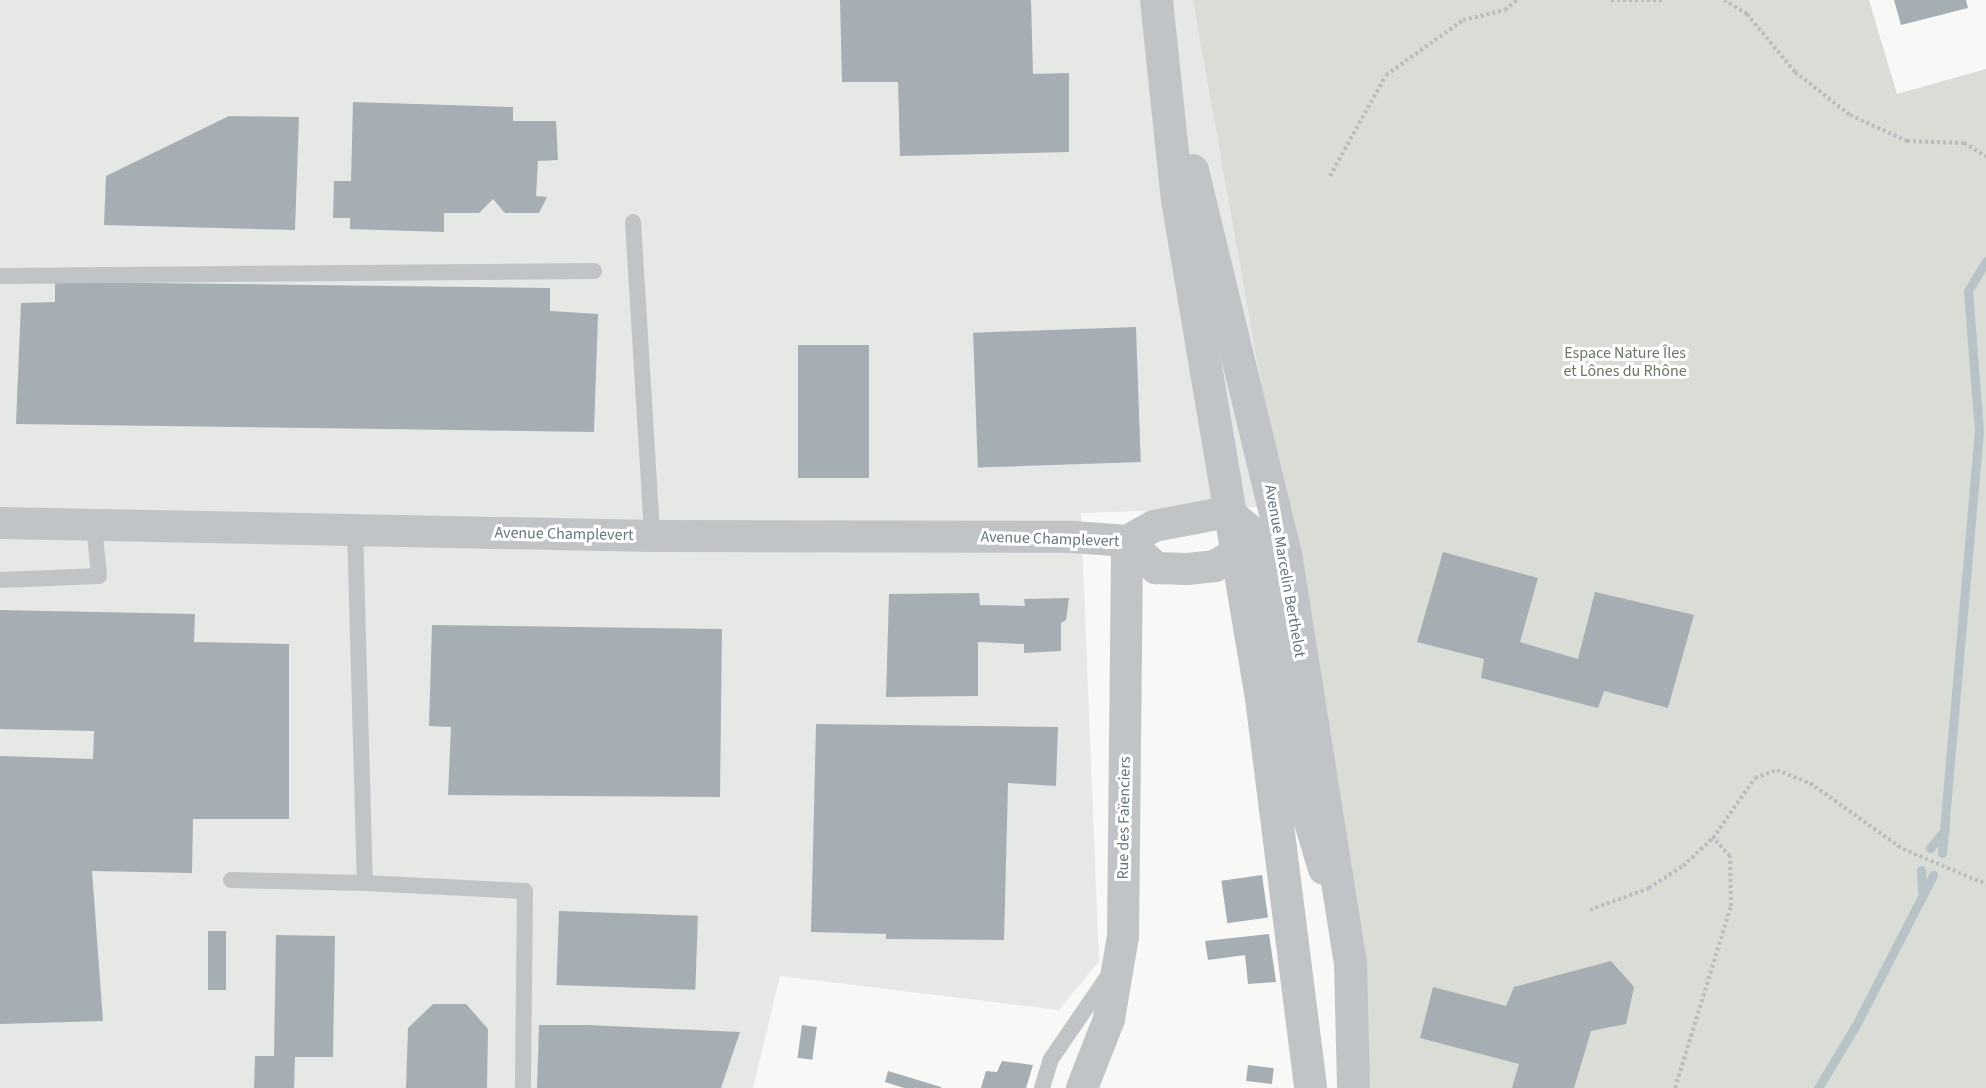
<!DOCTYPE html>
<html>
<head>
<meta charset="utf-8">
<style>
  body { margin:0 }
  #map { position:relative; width:1986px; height:1088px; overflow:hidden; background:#f8f8f6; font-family:"Source Sans 3",sans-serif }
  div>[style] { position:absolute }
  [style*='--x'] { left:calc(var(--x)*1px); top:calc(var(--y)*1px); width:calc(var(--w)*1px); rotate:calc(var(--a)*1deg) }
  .built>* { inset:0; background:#e6e8e6 }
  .green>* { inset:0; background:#d9ddd6 }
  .stream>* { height:9px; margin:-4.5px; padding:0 4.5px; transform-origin:4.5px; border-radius:4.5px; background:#b7c3c6 }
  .building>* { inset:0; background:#a5aeb2; transform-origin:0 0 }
  .path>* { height:4px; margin-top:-2px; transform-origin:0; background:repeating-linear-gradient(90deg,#babdbf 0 3px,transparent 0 6px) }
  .service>* { height:16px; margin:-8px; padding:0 8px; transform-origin:8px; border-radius:8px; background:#c0c4c7 }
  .minor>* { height:32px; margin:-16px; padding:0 16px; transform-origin:16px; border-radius:16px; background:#c0c4c7 }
  .tertiary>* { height:33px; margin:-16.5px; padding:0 16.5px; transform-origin:16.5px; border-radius:16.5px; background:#c0c4c7 }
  span { translate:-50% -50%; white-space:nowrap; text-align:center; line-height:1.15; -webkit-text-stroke:6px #fff; paint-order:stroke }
  .park-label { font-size:16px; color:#697764 }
  .street-label { font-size:16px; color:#66767e }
</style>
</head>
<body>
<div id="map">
  <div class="built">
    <i style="clip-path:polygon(0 0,1205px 0,1288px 506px,1081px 513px,1099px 961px,1059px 1010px,780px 976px,753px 1088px,0 1088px)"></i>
  </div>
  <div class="green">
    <i style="clip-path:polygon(1193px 0,1869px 0,1897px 94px,1986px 69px,1986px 1088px,1365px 1088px,1366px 975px)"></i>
  </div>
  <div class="stream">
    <i style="--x:1930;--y:848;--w:23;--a:-50"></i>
    <i style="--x:1942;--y:853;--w:424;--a:-85"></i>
    <i style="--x:1979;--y:431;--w:140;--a:-94.5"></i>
    <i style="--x:1968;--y:291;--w:35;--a:-59"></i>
    <i style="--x:1921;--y:870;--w:22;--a:87"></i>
    <i style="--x:1818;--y:1088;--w:74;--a:-58.9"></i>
    <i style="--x:1856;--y:1025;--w:169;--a:-62.8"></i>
  </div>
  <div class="building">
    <i style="clip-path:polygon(840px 0,1031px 0,1033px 74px,1069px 73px,1069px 152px,900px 156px,898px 82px,842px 82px)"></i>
    <i style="clip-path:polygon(1894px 0,1966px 0,1968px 8px,1901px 25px)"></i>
    <i style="clip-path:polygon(353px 102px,513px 107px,513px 121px,556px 121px,558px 160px,538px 161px,536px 196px,547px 197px,539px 213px,505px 213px,493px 199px,479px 213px,444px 213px,444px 232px,350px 229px,350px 218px,333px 218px,334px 181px,351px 181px)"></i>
    <i style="clip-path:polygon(229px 116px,299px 117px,295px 230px,104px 225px,106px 176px)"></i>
    <i style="clip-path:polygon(68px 282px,550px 288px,550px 311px,598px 314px,594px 432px,16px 424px,21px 303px,55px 302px,55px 283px)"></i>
    <i style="left:1136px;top:327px;width:135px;height:163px;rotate:88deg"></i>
    <i style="left:798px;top:345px;width:71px;height:133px"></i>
    <i style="clip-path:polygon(1443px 552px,1538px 578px,1520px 642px,1578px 659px,1595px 592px,1694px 615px,1668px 708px,1604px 691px,1598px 708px,1481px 678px,1484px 659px,1417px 642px)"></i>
    <i style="clip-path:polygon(979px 593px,980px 605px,1025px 606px,1024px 599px,1069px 598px,1066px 620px,1061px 623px,1061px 651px,1024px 653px,1024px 644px,978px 642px,978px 696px,886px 697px,889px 594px)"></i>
    <i style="clip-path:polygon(0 610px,195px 614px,194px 642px,289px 644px,289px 819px,193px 819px,192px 873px,92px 871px,103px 1021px,0 1024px,0 756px,93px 759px,94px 731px,0 729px)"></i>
    <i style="clip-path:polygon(432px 625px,722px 629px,720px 797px,448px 795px,451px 727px,429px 726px)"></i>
    <i style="clip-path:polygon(816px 724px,1058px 727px,1056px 786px,1008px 783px,1004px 940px,886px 939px,886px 934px,811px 932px)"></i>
    <i style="left:1262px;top:875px;width:43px;height:41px;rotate:82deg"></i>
    <i style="left:559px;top:911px;width:139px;height:74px;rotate:2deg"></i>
    <i style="left:208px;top:931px;width:18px;height:59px"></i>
    <i style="clip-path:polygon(1269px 934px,1276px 982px,1248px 984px,1245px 955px,1208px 960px,1205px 941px)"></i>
    <i style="clip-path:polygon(276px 935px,335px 936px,333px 1057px,295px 1057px,294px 1088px,254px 1088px,255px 1056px,274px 1056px)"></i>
    <i style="clip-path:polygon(1611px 961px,1634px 987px,1626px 1024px,1591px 1031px,1574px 1088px,1512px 1088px,1519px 1064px,1420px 1038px,1433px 987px,1506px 1006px,1514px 987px)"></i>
    <i style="clip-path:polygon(433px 1004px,466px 1004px,488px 1029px,487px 1088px,406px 1088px,408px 1028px)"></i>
    <i style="clip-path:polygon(539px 1025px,587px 1025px,740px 1032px,721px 1088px,537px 1088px)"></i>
    <i style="left:802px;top:1025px;width:15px;height:33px;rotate:8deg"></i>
    <i style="clip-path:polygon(1002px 1061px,1033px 1065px,1026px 1088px,981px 1088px,986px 1071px,997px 1072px)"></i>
    <i style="left:1248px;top:1065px;width:26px;height:16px;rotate:7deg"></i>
    <i style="clip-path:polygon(888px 1071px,941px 1087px,941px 1088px,904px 1088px,885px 1082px)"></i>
  </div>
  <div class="path">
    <i style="--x:1611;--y:0;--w:52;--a:0"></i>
    <i style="--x:1724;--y:0;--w:27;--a:31"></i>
    <i style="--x:1747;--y:14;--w:75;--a:50.4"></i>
    <i style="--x:1795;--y:72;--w:70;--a:38"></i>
    <i style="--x:1850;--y:115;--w:63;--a:24.5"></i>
    <i style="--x:1907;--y:141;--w:57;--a:2"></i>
    <i style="--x:1964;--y:143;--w:26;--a:31"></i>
    <i style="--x:1330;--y:176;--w:115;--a:-61"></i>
    <i style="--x:1386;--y:75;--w:95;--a:-35.5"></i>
    <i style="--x:1463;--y:20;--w:43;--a:-13.4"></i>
    <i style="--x:1505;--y:10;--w:16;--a:-40"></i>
    <i style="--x:1590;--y:910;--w:63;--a:-20.4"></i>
    <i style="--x:1649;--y:888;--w:40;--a:-32.9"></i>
    <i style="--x:1683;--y:866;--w:41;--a:-43"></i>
    <i style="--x:1713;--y:838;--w:73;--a:-55"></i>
    <i style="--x:1755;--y:778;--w:23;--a:-20"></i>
    <i style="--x:1777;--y:770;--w:35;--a:22"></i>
    <i style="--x:1810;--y:783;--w:114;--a:35.4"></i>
    <i style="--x:1903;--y:849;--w:90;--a:22.9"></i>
    <i style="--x:1675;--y:1088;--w:190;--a:-72.9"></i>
    <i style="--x:1731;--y:906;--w:50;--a:-91.1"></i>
    <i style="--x:1730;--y:856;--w:25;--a:-133"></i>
  </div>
  <div class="service">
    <i style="--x:633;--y:222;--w:315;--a:86.5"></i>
    <i style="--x:0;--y:276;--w:594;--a:-0.48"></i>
    <i style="--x:355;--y:529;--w:354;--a:88.4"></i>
    <i style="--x:365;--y:883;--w:160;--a:2.9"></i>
    <i style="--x:525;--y:891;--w:197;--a:90.6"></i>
    <i style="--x:0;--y:580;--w:99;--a:-2.3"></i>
    <i style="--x:99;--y:576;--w:52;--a:-95.5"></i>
    <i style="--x:231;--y:880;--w:134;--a:1.3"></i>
    <i style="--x:1042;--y:1088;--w:30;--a:-73"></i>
    <i style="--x:1051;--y:1059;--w:104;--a:-55.5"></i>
  </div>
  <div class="minor">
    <i style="--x:0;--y:523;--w:652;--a:1.14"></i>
    <i style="--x:652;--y:536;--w:421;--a:0.1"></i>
    <i style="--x:1073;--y:537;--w:54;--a:4.2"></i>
    <i style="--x:1127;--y:541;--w:31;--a:-29"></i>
    <i style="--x:1154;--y:526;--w:75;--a:-10.7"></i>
    <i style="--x:1228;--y:512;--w:42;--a:40.2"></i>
    <i style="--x:1260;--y:539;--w:37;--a:74"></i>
    <i style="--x:1270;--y:575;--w:247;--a:80.9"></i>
    <i style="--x:1309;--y:819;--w:52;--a:73.3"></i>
    <i style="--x:1127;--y:541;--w:40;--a:43"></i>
    <i style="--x:1156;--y:568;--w:31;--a:2"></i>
    <i style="--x:1187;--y:569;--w:28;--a:-6"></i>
    <i style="--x:1215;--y:566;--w:51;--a:-30.6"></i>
    <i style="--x:1082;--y:1088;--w:74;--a:-68.6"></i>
    <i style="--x:1109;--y:1019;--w:84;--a:-80.4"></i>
    <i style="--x:1123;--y:936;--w:395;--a:-89.4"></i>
  </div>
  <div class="tertiary">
    <i style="--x:1156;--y:0;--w:200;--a:84"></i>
    <i style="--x:1177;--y:199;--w:506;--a:80.44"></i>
    <i style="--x:1261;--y:698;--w:393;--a:82.8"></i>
    <i style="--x:1192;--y:170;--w:394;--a:76.4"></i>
    <i style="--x:1285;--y:553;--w:415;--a:81"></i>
    <i style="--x:1350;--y:963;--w:125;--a:88.6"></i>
  </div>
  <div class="park-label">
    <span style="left:1625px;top:362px">Espace Nature Îles<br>et Lônes du Rhône</span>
  </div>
  <div class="street-label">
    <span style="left:564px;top:534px;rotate:1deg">Avenue Champlevert</span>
    <span style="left:1050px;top:539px;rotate:2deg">Avenue Champlevert</span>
    <span style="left:1285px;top:571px;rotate:80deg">Avenue Marcelin Berthelot</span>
    <span style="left:1124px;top:818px;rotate:-89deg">Rue des Faïenciers</span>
  </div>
</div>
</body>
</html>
